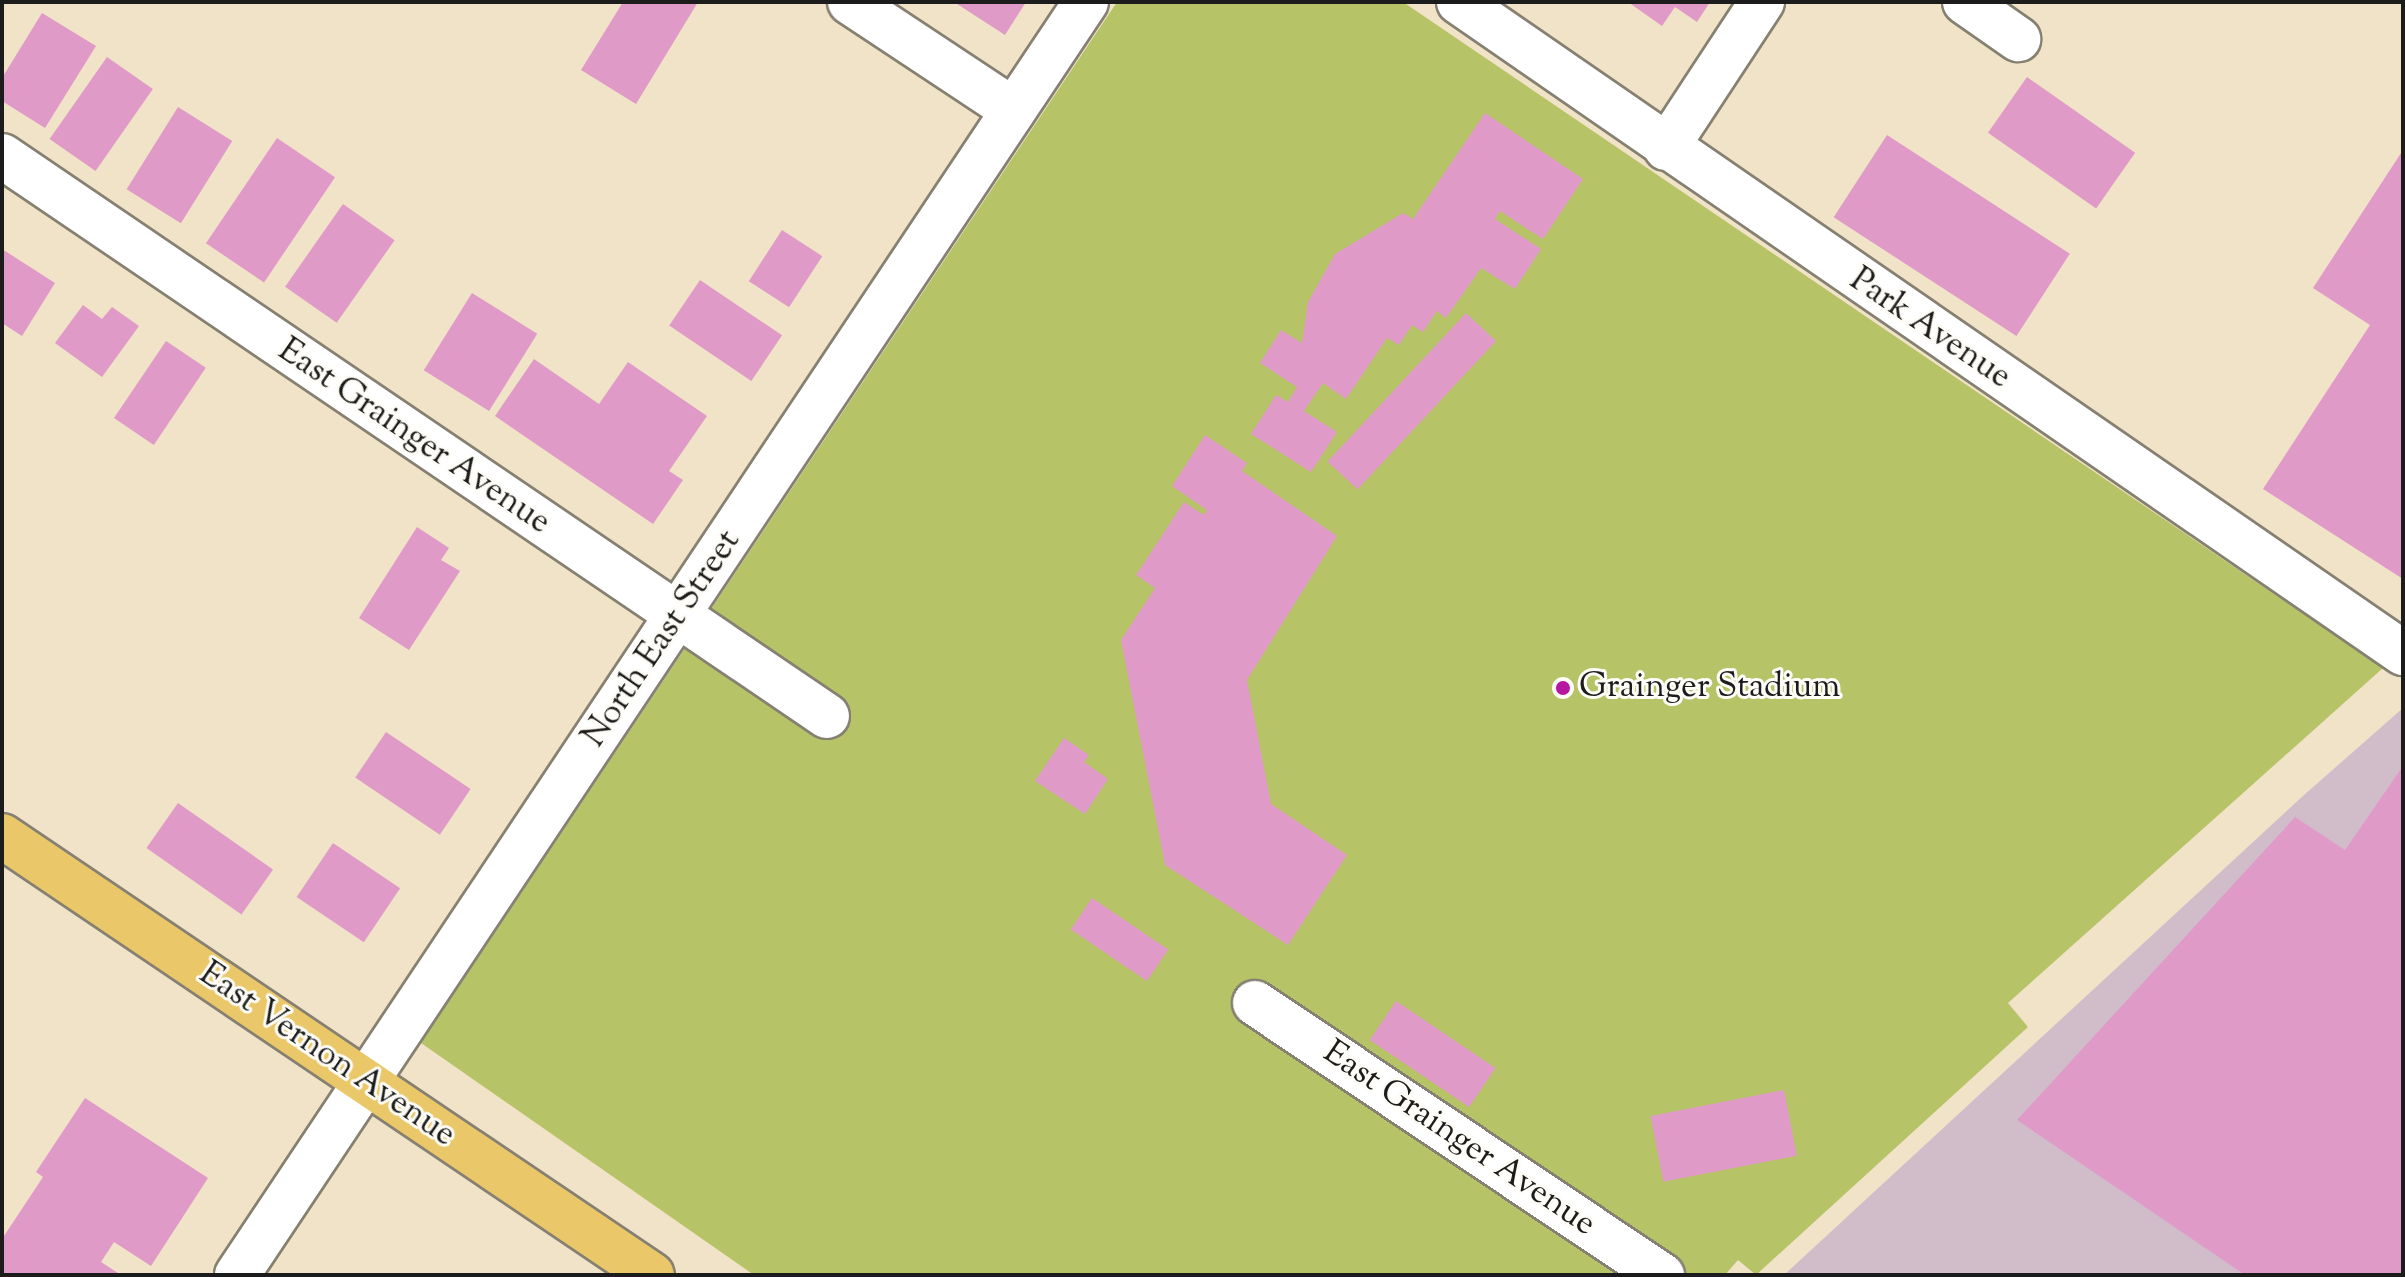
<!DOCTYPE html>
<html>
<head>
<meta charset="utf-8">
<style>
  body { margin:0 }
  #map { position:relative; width:2405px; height:1277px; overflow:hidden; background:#f1e3c7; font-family:"Sorts Mill Goudy",serif }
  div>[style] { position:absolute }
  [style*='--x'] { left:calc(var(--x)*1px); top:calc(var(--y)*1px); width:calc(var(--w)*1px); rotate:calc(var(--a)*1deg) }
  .industrial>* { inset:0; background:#d1bdca }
  .green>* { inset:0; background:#b6c366 }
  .building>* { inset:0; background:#df9ac7; transform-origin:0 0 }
  .roads { filter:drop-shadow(2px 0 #868072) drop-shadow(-2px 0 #868072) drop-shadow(0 2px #868072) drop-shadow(0 -2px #868072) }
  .minor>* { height:44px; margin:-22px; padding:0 22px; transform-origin:22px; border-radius:22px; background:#fff }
  .major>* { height:44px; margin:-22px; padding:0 22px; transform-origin:22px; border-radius:22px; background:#eac769 }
  .dots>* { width:22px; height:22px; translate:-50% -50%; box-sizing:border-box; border:4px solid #fdfcf7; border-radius:50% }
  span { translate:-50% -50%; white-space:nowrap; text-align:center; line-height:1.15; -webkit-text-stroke:6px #fdfcf7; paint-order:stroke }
  .street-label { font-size:34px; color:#1c1c1c }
  .poi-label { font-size:34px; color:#1c1c1c }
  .left { translate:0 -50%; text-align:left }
  .frame { position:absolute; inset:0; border:4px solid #1c1c1c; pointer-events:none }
</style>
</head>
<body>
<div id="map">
  <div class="industrial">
    <i style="clip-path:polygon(2403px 708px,2403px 1275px,1784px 1275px,2304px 795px)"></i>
  </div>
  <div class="green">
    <i style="clip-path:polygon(1117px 2px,1403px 2px,2383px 668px,2008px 1003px,2028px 1027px,1756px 1275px,1738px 1260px,1725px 1275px,754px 1275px,421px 1043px)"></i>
  </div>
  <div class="building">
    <i style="clip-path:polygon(623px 2px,698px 2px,636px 104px,581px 70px)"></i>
    <i style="clip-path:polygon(954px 2px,1026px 2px,1005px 35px)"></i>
    <i style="clip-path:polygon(1628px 2px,1710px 2px,1697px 22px,1675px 7px,1662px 26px)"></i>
    <i style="clip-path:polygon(42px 13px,96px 46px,45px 128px,2px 101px,2px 78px)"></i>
    <i style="left:107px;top:57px;width:56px;height:100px;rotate:35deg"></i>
    <i style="left:2027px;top:77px;width:132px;height:68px;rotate:35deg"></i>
    <i style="left:178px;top:107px;width:64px;height:97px;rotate:32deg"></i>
    <i style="clip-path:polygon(1485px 113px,1583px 179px,1543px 239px,1500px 211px,1495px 219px,1541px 249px,1515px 289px,1481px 268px,1446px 318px,1437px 311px,1423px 332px,1412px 325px,1399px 345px,1387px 338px,1346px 399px,1323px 383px,1304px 411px,1337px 432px,1311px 472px,1251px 434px,1276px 395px,1288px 402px,1297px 387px,1260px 363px,1281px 330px,1302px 343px,1308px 302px,1335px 254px,1403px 213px,1413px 219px)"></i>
    <i style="left:1887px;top:135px;width:218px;height:98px;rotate:33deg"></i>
    <i style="left:277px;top:138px;width:70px;height:127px;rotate:34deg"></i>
    <i style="clip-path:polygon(2403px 150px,2403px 579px,2263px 489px,2370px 325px,2313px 288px)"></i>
    <i style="left:343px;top:204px;width:63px;height:101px;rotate:35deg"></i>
    <i style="left:782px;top:230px;width:48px;height:61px;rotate:33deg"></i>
    <i style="clip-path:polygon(2px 249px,55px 283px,22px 336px,2px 323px)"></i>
    <i style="left:700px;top:280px;width:99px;height:55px;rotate:34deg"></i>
    <i style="left:472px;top:293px;width:77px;height:91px;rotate:32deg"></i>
    <i style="clip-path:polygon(83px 305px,102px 319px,112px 307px,139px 326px,102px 377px,55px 343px)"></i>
    <i style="left:1466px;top:313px;width:41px;height:203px;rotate:43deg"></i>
    <i style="left:166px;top:341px;width:48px;height:93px;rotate:34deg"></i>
    <i style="clip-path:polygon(534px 359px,599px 404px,628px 362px,707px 416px,669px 471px,683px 480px,653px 524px,495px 416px)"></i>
    <i style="clip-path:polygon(1205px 435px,1247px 463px,1242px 471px,1337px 536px,1247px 680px,1271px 804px,1347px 855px,1288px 945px,1165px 865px,1121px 640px,1155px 588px,1136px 575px,1184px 502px,1204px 515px,1207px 510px,1172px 486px)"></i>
    <i style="clip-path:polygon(417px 527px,449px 548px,441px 560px,460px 571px,409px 650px,359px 618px)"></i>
    <i style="left:386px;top:732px;width:102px;height:55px;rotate:34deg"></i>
    <i style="clip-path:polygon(1064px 738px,1089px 755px,1084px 762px,1108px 779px,1085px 814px,1035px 781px)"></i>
    <i style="clip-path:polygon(2403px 766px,2403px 1275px,2245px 1275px,2017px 1120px,2295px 817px,2345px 850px)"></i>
    <i style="left:178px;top:803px;width:116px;height:55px;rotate:35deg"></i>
    <i style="left:333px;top:843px;width:81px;height:65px;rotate:34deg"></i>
    <i style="left:1092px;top:898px;width:92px;height:38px;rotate:34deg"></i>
    <i style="left:1396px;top:1001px;width:120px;height:47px;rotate:34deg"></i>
    <i style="left:1784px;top:1090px;width:67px;height:136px;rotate:79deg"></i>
    <i style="clip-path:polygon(85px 1098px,208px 1178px,151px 1266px,114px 1242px,101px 1262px,121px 1275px,2px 1275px,2px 1239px,43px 1177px,36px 1172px)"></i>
  </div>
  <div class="roads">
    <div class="minor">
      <i style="--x:850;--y:2;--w:196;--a:33.5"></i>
      <i style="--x:1459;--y:2;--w:1147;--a:34.59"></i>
      <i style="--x:1965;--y:2;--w:65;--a:34.9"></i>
      <i style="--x:1666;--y:148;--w:175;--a:-56.7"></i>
      <i style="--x:2;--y:156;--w:997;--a:34.17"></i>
      <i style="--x:1255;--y:1003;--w:490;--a:33.8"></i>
      <i style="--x:237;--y:1275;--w:1530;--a:-56.3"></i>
    </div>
    <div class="major">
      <i style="--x:2;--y:836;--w:784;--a:34.03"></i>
    </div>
  </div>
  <div class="dots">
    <i style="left:1563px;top:688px;background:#b5179e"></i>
  </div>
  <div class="street-label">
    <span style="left:1930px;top:329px;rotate:34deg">Park Avenue</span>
    <span style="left:414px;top:437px;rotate:34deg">East Grainger Avenue</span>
    <span style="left:662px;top:639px;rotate:-56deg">North East Street</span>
    <span style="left:327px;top:1055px;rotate:34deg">East Vernon Avenue</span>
    <span style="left:1459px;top:1139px;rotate:34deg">East Grainger Avenue</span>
  </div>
  <div class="poi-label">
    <span class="left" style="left:1579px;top:688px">Grainger Stadium</span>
  </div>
  <div class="frame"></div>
</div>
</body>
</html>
